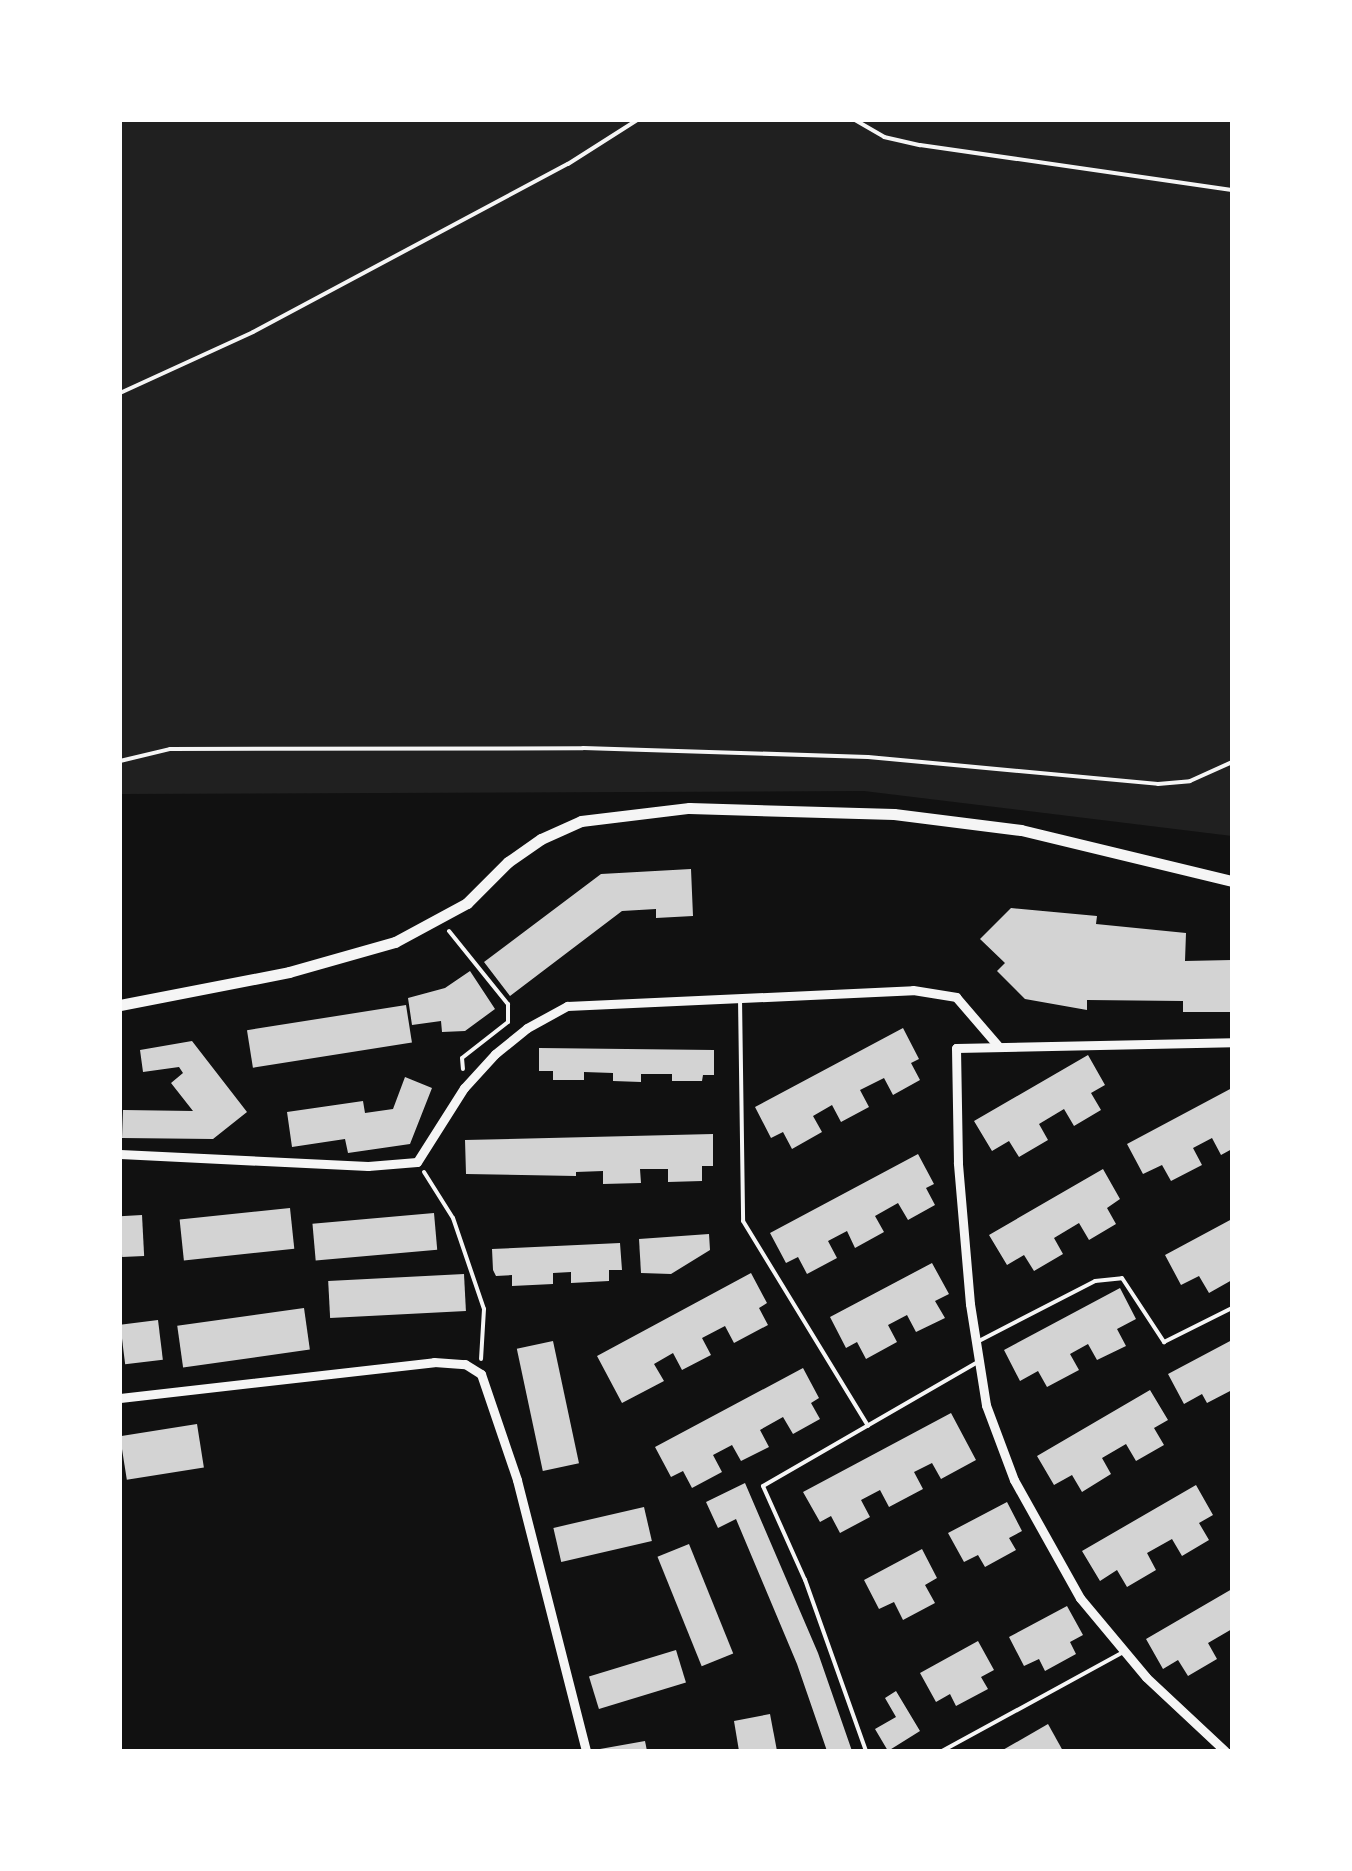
<!DOCTYPE html>
<html>
<head>
<meta charset="utf-8">
<style>
  body { margin:0 }
  #map { position:relative; width:1352px; height:1871px; overflow:hidden; background:#111; font-family:Overpass,sans-serif }
  div>[style] { position:absolute }
  [style*='--x'] { left:calc(var(--x)*1px); top:calc(var(--y)*1px); width:calc(var(--w)*1px); rotate:calc(var(--a)*1deg) }
  .green>* { inset:0; background:#202020 }
  .building>* { inset:0; background:#d3d3d3; transform-origin:0 0 }
  .path>* { height:4px; margin:-2px; padding:0 2px; transform-origin:2px; border-radius:2px; background:#f5f5f5 }
  .service>* { height:4px; margin:-2px; padding:0 2px; transform-origin:2px; border-radius:2px; background:#f5f5f5 }
  .minor>* { height:9px; margin:-4.5px; padding:0 4.5px; transform-origin:4.5px; border-radius:4.5px; background:#f5f5f5 }
  .tertiary>* { height:11px; margin:-5.5px; padding:0 5.5px; transform-origin:5.5px; border-radius:5.5px; background:#f5f5f5 }
  span { translate:-50% -50%; white-space:nowrap; text-align:center; line-height:1.15; -webkit-text-stroke:10px #fff; paint-order:stroke }
  .frame { position:absolute; inset:0; border:122px solid #fff; pointer-events:none }
</style>
</head>
<body>
<div id="map">
  <div class="green">
    <i style="clip-path:polygon(120px 120px,1232px 120px,1232px 836px,864px 791px,120px 794px)"></i>
  </div>
  <div class="building">
    <i style="clip-path:polygon(691px 869px,693px 916px,656px 918px,656px 909px,622px 911px,510px 996px,484px 962px,601px 874px)"></i>
    <i style="clip-path:polygon(1011px 908px,1097px 916px,1096px 924px,1186px 933px,1185px 961px,1232px 960px,1232px 1012px,1183px 1012px,1183px 1001px,1087px 1000px,1087px 1010px,1025px 999px,997px 971px,1005px 963px,980px 939px)"></i>
    <i style="clip-path:polygon(470px 971px,495px 1009px,465px 1031px,442px 1032px,441px 1021px,412px 1025px,408px 998px,445px 988px)"></i>
    <i style="left:406px;top:1005px;width:38px;height:161px;rotate:81deg"></i>
    <i style="clip-path:polygon(903px 1028px,919px 1059px,911px 1063px,920px 1080px,893px 1095px,884px 1078px,860px 1090px,869px 1107px,841px 1122px,832px 1105px,813px 1116px,822px 1132px,792px 1149px,783px 1132px,771px 1138px,755px 1107px)"></i>
    <i style="clip-path:polygon(192px 1041px,247px 1112px,213px 1139px,122px 1138px,123px 1110px,193px 1111px,171px 1083px,183px 1073px,179px 1067px,143px 1072px,140px 1050px)"></i>
    <i style="clip-path:polygon(539px 1048px,714px 1050px,714px 1075px,703px 1075px,702px 1081px,672px 1081px,672px 1074px,641px 1074px,641px 1082px,613px 1081px,613px 1073px,584px 1072px,584px 1080px,553px 1080px,553px 1071px,539px 1071px)"></i>
    <i style="clip-path:polygon(1088px 1055px,1105px 1085px,1091px 1093px,1101px 1110px,1074px 1126px,1064px 1109px,1039px 1124px,1048px 1140px,1019px 1157px,1009px 1141px,992px 1151px,974px 1121px)"></i>
    <i style="clip-path:polygon(405px 1077px,432px 1088px,410px 1144px,348px 1153px,345px 1139px,292px 1147px,287px 1112px,363px 1101px,365px 1113px,393px 1109px)"></i>
    <i style="clip-path:polygon(1232px 1088px,1232px 1149px,1221px 1155px,1212px 1138px,1193px 1148px,1202px 1165px,1171px 1181px,1162px 1165px,1143px 1174px,1127px 1144px)"></i>
    <i style="clip-path:polygon(713px 1134px,713px 1166px,702px 1166px,702px 1181px,668px 1182px,668px 1169px,640px 1169px,641px 1183px,603px 1184px,603px 1171px,576px 1172px,576px 1176px,466px 1174px,465px 1140px)"></i>
    <i style="clip-path:polygon(918px 1154px,934px 1184px,926px 1188px,935px 1205px,908px 1220px,898px 1203px,875px 1216px,884px 1232px,855px 1248px,847px 1231px,828px 1241px,837px 1258px,807px 1274px,798px 1257px,786px 1263px,770px 1233px)"></i>
    <i style="clip-path:polygon(1103px 1169px,1120px 1199px,1107px 1208px,1116px 1224px,1089px 1240px,1079px 1223px,1054px 1238px,1063px 1254px,1034px 1271px,1024px 1255px,1007px 1265px,989px 1235px)"></i>
    <i style="left:290px;top:1208px;width:41px;height:111px;rotate:84deg"></i>
    <i style="left:434px;top:1213px;width:37px;height:122px;rotate:85deg"></i>
    <i style="left:142px;top:1215px;width:41px;height:22px;rotate:87deg"></i>
    <i style="clip-path:polygon(1232px 1219px,1232px 1280px,1209px 1293px,1199px 1276px,1181px 1285px,1165px 1255px)"></i>
    <i style="clip-path:polygon(709px 1234px,710px 1250px,671px 1274px,641px 1273px,639px 1239px)"></i>
    <i style="clip-path:polygon(620px 1243px,622px 1270px,609px 1270px,609px 1281px,571px 1283px,571px 1272px,553px 1273px,553px 1284px,512px 1286px,512px 1275px,496px 1276px,493px 1270px,492px 1249px)"></i>
    <i style="clip-path:polygon(932px 1263px,949px 1294px,935px 1301px,945px 1318px,916px 1332px,907px 1315px,888px 1325px,897px 1342px,866px 1359px,857px 1342px,846px 1348px,830px 1317px)"></i>
    <i style="clip-path:polygon(751px 1273px,767px 1303px,759px 1308px,768px 1325px,734px 1343px,725px 1326px,702px 1338px,711px 1355px,682px 1370px,673px 1353px,654px 1364px,664px 1381px,622px 1403px,597px 1356px)"></i>
    <i style="left:464px;top:1274px;width:37px;height:136px;rotate:87deg"></i>
    <i style="clip-path:polygon(1120px 1288px,1136px 1319px,1117px 1329px,1126px 1346px,1097px 1360px,1088px 1344px,1070px 1354px,1079px 1370px,1047px 1387px,1038px 1371px,1020px 1381px,1004px 1350px)"></i>
    <i style="left:304px;top:1308px;width:42px;height:128px;rotate:82deg"></i>
    <i style="left:158px;top:1320px;width:40px;height:38px;rotate:83deg"></i>
    <i style="clip-path:polygon(1232px 1340px,1232px 1390px,1207px 1403px,1202px 1394px,1184px 1404px,1168px 1374px)"></i>
    <i style="left:553px;top:1341px;width:125px;height:37px;rotate:78deg"></i>
    <i style="clip-path:polygon(803px 1368px,819px 1398px,811px 1403px,820px 1419px,793px 1434px,783px 1417px,760px 1430px,769px 1447px,741px 1461px,732px 1445px,713px 1455px,722px 1472px,692px 1488px,683px 1471px,671px 1477px,655px 1447px)"></i>
    <i style="clip-path:polygon(1150px 1390px,1168px 1420px,1154px 1428px,1164px 1445px,1136px 1461px,1126px 1444px,1102px 1458px,1111px 1474px,1082px 1492px,1072px 1475px,1054px 1485px,1037px 1456px)"></i>
    <i style="clip-path:polygon(951px 1413px,976px 1460px,941px 1479px,932px 1463px,914px 1472px,923px 1489px,889px 1507px,880px 1490px,861px 1500px,870px 1517px,840px 1533px,831px 1516px,820px 1522px,803px 1492px)"></i>
    <i style="left:197px;top:1424px;width:44px;height:78px;rotate:81deg"></i>
    <i style="clip-path:polygon(745px 1483px,818px 1653px,852px 1751px,827px 1751px,797px 1664px,736px 1519px,718px 1528px,706px 1502px)"></i>
    <i style="clip-path:polygon(1196px 1485px,1213px 1515px,1199px 1523px,1209px 1540px,1182px 1556px,1172px 1539px,1147px 1553px,1156px 1570px,1127px 1587px,1117px 1570px,1100px 1581px,1082px 1551px)"></i>
    <i style="clip-path:polygon(1007px 1502px,1022px 1531px,1009px 1538px,1016px 1550px,985px 1567px,978px 1555px,964px 1562px,948px 1533px)"></i>
    <i style="left:644px;top:1507px;width:35px;height:93px;rotate:77deg"></i>
    <i style="left:689px;top:1544px;width:118px;height:34px;rotate:68deg"></i>
    <i style="clip-path:polygon(922px 1549px,937px 1578px,925px 1585px,935px 1603px,903px 1620px,894px 1602px,879px 1609px,864px 1580px)"></i>
    <i style="clip-path:polygon(1232px 1589px,1232px 1629px,1208px 1643px,1217px 1659px,1188px 1676px,1178px 1660px,1163px 1669px,1146px 1639px)"></i>
    <i style="clip-path:polygon(1067px 1606px,1083px 1635px,1070px 1642px,1076px 1654px,1045px 1671px,1039px 1659px,1024px 1666px,1009px 1637px)"></i>
    <i style="clip-path:polygon(978px 1641px,994px 1670px,981px 1677px,988px 1689px,956px 1706px,950px 1694px,936px 1702px,920px 1673px)"></i>
    <i style="left:676px;top:1650px;width:34px;height:91px;rotate:73deg"></i>
    <i style="clip-path:polygon(896px 1691px,920px 1731px,888px 1751px,875px 1729px,896px 1717px,885px 1698px)"></i>
    <i style="clip-path:polygon(770px 1714px,777px 1751px,739px 1751px,734px 1721px)"></i>
    <i style="clip-path:polygon(1048px 1724px,1063px 1751px,1001px 1751px)"></i>
    <i style="clip-path:polygon(645px 1741px,647px 1751px,600px 1751px,600px 1749px)"></i>
  </div>
  <div class="path">
    <i style="--x:120;--y:761;--w:51;--a:-13.5"></i>
    <i style="--x:170;--y:749;--w:413;--a:-0.1"></i>
    <i style="--x:583;--y:748;--w:285;--a:1.8"></i>
    <i style="--x:868;--y:757;--w:291;--a:5.3"></i>
    <i style="--x:1158;--y:784;--w:32;--a:-5"></i>
    <i style="--x:1190;--y:781;--w:46;--a:-24.3"></i>
    <i style="--x:449;--y:931;--w:94;--a:51.1"></i>
    <i style="--x:508;--y:1004;--w:18;--a:90"></i>
    <i style="--x:508;--y:1022;--w:58;--a:142"></i>
    <i style="--x:462;--y:1058;--w:11;--a:85"></i>
    <i style="--x:424;--y:1172;--w:54;--a:57.8"></i>
    <i style="--x:453;--y:1218;--w:96;--a:71.2"></i>
    <i style="--x:484;--y:1309;--w:50;--a:93.4"></i>
  </div>
  <div class="service">
    <i style="--x:855;--y:120;--w:34;--a:30"></i>
    <i style="--x:884;--y:137;--w:37;--a:13"></i>
    <i style="--x:920;--y:145;--w:315;--a:8.2"></i>
    <i style="--x:120;--y:393;--w:146;--a:-24.6"></i>
    <i style="--x:253;--y:332;--w:357;--a:-28.1"></i>
    <i style="--x:568;--y:164;--w:82;--a:-32.5"></i>
    <i style="--x:740;--y:998;--w:223;--a:89.2"></i>
    <i style="--x:743;--y:1221;--w:240;--a:58.6"></i>
    <i style="--x:977;--y:1342;--w:133;--a:-27.3"></i>
    <i style="--x:1095;--y:1281;--w:27;--a:-6"></i>
    <i style="--x:1122;--y:1278;--w:77;--a:56.7"></i>
    <i style="--x:1164;--y:1342;--w:76;--a:-26.6"></i>
    <i style="--x:866;--y:1751;--w:182;--a:-109.6"></i>
    <i style="--x:805;--y:1580;--w:103;--a:-114.1"></i>
    <i style="--x:763;--y:1486;--w:246;--a:-30"></i>
    <i style="--x:942;--y:1751;--w:205;--a:-28.6"></i>
  </div>
  <div class="minor">
    <i style="--x:120;--y:1154;--w:248;--a:2.8"></i>
    <i style="--x:368;--y:1166;--w:49;--a:-4.7"></i>
    <i style="--x:417;--y:1162;--w:88;--a:-57.6"></i>
    <i style="--x:464;--y:1088;--w:46;--a:-47.6"></i>
    <i style="--x:495;--y:1054;--w:41;--a:-39.1"></i>
    <i style="--x:527;--y:1028;--w:46;--a:-28.8"></i>
    <i style="--x:567;--y:1006;--w:346;--a:-2.6"></i>
    <i style="--x:913;--y:990;--w:44;--a:9.2"></i>
    <i style="--x:956;--y:997;--w:66;--a:49.3"></i>
    <i style="--x:120;--y:1398;--w:316;--a:-6.5"></i>
    <i style="--x:434;--y:1362;--w:31;--a:4"></i>
    <i style="--x:465;--y:1364;--w:19;--a:32"></i>
    <i style="--x:481;--y:1374;--w:112;--a:71.2"></i>
    <i style="--x:517;--y:1480;--w:280;--a:75.7"></i>
    <i style="--x:1225;--y:1751;--w:108;--a:-136.9"></i>
    <i style="--x:1146;--y:1677;--w:103;--a:-129.9"></i>
    <i style="--x:1080;--y:1598;--w:135;--a:-119.2"></i>
    <i style="--x:1014;--y:1480;--w:80;--a:-110.5"></i>
    <i style="--x:986;--y:1405;--w:102;--a:-99"></i>
    <i style="--x:970;--y:1304;--w:142;--a:-94.9"></i>
    <i style="--x:958;--y:1163;--w:115;--a:-91"></i>
    <i style="--x:956;--y:1048;--w:276;--a:-1.2"></i>
  </div>
  <div class="tertiary">
    <i style="--x:120;--y:1005;--w:172;--a:-11"></i>
    <i style="--x:289;--y:972;--w:110;--a:-15.8"></i>
    <i style="--x:395;--y:942;--w:82;--a:-28.4"></i>
    <i style="--x:467;--y:903;--w:58;--a:-45"></i>
    <i style="--x:508;--y:862;--w:40;--a:-34.9"></i>
    <i style="--x:541;--y:839;--w:44;--a:-24.2"></i>
    <i style="--x:581;--y:821;--w:109;--a:-6.9"></i>
    <i style="--x:689;--y:808;--w:205;--a:1.7"></i>
    <i style="--x:894;--y:814;--w:128;--a:7.2"></i>
    <i style="--x:1021;--y:830;--w:217;--a:13.6"></i>
  </div>
  <div class="frame"></div>
</div>
</body>
</html>
